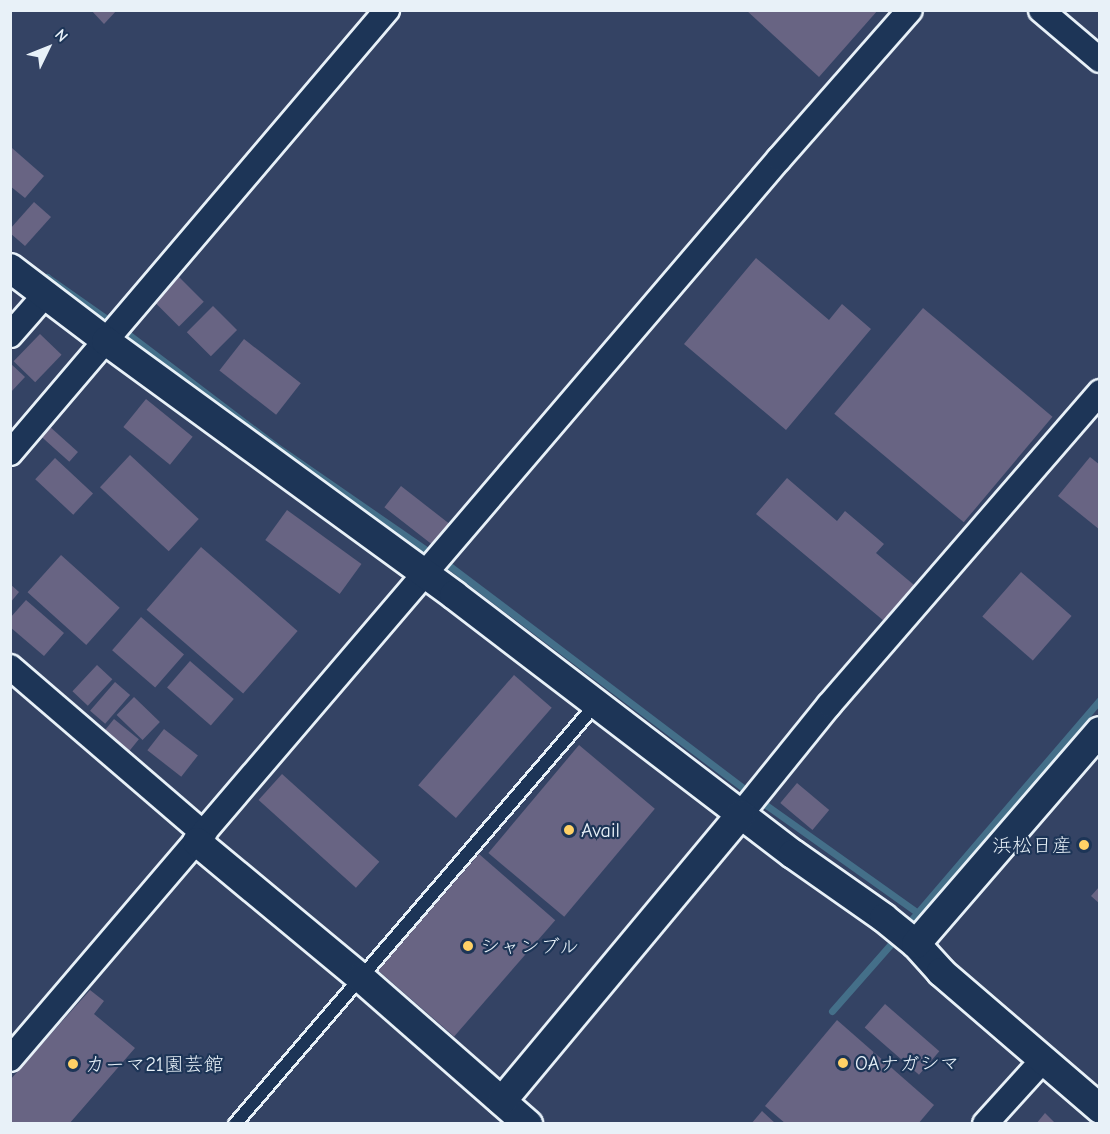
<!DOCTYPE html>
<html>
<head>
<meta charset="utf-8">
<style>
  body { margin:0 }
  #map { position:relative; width:1110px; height:1134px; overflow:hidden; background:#344364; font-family:"Comic Neue","Klee One",sans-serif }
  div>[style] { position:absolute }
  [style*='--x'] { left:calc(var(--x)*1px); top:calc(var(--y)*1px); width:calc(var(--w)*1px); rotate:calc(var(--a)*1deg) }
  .stream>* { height:7px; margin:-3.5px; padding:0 3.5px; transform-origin:3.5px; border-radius:3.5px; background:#446f89 }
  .building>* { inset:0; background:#686483; transform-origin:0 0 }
  .roads { filter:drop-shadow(2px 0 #e8f1f8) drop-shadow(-2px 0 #e8f1f8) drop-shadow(0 2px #e8f1f8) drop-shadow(0 -2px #e8f1f8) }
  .service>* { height:12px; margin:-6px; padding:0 6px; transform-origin:6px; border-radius:6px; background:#1d3557 }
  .minor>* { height:24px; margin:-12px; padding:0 12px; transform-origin:12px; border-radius:12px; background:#1d3557 }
  .tertiary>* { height:28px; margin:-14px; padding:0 14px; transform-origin:14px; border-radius:14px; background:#1d3557 }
  .dots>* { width:16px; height:16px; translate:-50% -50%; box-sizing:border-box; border:3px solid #1d3557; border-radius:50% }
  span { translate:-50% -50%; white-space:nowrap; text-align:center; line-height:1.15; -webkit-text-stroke:4.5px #1d3557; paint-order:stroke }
  .poi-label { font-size:20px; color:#e8f1f8 }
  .left { translate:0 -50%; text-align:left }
  .right { translate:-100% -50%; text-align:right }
  .frame { position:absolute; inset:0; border:12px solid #e8f1f8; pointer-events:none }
  .north { position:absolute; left:18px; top:18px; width:60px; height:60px; -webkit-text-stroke:4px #1d3557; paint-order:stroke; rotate:47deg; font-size:16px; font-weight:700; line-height:24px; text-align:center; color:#e8f1f8 }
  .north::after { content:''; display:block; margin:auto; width:21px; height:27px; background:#e8f1f8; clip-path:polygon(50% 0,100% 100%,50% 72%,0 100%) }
</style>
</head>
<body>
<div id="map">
  <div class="stream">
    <i style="--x:42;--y:283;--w:8;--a:-50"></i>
    <i style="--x:47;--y:277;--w:99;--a:35.1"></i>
    <i style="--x:128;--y:334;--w:183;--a:37.2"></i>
    <i style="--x:274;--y:445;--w:215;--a:34.6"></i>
    <i style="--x:451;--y:567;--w:395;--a:37.1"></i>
    <i style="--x:766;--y:805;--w:186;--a:35.4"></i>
    <i style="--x:906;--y:926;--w:298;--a:-49.4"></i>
    <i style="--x:832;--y:1011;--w:98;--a:-48.7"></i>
  </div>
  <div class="building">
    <i style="clip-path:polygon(91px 10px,117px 10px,104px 24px)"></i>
    <i style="clip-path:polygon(746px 10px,878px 10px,819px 77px)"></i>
    <i style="clip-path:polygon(12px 148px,44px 176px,25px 198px,10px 186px)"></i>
    <i style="clip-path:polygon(34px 202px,51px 217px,25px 246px,10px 233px,10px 229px)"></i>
    <i style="clip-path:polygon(756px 258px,829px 320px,842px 304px,871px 329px,786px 430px,684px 344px)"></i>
    <i style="left:179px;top:277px;width:35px;height:35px;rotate:45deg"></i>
    <i style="left:213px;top:306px;width:34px;height:37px;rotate:45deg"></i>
    <i style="left:923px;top:308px;width:169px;height:138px;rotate:40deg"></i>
    <i style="left:40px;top:334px;width:30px;height:38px;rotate:44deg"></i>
    <i style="left:244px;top:339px;width:72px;height:40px;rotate:38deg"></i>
    <i style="clip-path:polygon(10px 363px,25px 377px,10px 393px)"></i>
    <i style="left:146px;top:399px;width:60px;height:36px;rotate:39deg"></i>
    <i style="left:49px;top:426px;width:39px;height:13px;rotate:42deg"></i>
    <i style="left:130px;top:455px;width:94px;height:44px;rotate:43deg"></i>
    <i style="clip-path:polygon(1090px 457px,1100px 465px,1100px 530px,1058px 496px)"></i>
    <i style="left:55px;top:458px;width:52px;height:29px;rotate:43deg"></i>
    <i style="clip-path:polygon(787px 478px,837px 521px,845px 511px,884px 544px,876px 553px,914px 585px,884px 621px,756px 514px)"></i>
    <i style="left:401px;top:486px;width:63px;height:27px;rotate:38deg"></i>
    <i style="left:287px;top:510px;width:92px;height:37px;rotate:36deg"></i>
    <i style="left:201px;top:547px;width:128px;height:83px;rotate:41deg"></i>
    <i style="left:61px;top:555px;width:79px;height:50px;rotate:42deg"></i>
    <i style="left:1021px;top:572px;width:67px;height:59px;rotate:41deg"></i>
    <i style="clip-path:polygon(10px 584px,19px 592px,10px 603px)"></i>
    <i style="clip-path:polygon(26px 600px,64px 633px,44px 656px,10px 627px,10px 618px)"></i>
    <i style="left:141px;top:617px;width:57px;height:44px;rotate:41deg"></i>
    <i style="left:190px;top:661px;width:58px;height:35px;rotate:41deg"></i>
    <i style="left:97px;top:665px;width:21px;height:36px;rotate:43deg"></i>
    <i style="left:514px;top:675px;width:50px;height:146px;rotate:41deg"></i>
    <i style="left:115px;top:682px;width:20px;height:38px;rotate:41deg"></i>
    <i style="left:134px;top:697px;width:36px;height:25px;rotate:44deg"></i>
    <i style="left:114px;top:719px;width:32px;height:21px;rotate:39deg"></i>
    <i style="left:164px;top:729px;width:43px;height:27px;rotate:38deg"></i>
    <i style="left:579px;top:745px;width:99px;height:141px;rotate:40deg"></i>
    <i style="left:282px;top:774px;width:131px;height:35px;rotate:42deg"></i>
    <i style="left:797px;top:783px;width:42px;height:26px;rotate:40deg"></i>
    <i style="left:479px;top:854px;width:101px;height:154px;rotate:41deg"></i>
    <i style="clip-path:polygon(1100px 886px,1100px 904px,1091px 896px)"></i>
    <i style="clip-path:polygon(90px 990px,104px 1001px,94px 1014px,135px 1048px,69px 1124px,10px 1124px,10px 1080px)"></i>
    <i style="left:885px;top:1004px;width:72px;height:31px;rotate:41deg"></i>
    <i style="clip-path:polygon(837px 1020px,934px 1105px,918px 1124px,786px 1124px,765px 1106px)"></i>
    <i style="clip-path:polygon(762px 1111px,776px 1124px,751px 1124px)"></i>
    <i style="clip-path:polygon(1045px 1113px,1056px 1124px,1036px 1124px)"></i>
  </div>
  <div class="roads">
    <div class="service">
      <i style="--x:235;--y:1124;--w:554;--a:-49.32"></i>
    </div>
    <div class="minor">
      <i style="--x:1041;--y:10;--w:77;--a:40.3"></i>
      <i style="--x:10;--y:335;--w:53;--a:-48.8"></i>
      <i style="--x:10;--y:453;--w:582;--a:-49.6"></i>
      <i style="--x:10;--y:667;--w:256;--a:40.7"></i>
      <i style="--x:741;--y:814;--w:140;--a:-51.1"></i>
      <i style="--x:829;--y:705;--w:414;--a:-49.1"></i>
      <i style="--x:10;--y:1059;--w:1184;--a:-49.49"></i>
      <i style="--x:779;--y:159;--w:198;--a:-48.7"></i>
      <i style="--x:985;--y:1124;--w:86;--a:-47.8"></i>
    </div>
    <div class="tertiary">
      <i style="--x:10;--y:268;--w:121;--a:37.2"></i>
      <i style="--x:106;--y:341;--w:431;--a:36.1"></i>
      <i style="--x:454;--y:595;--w:427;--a:37.4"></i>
      <i style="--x:793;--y:854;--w:111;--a:35.1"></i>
      <i style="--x:884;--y:918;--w:41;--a:39.1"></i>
      <i style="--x:916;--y:944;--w:38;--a:48"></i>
      <i style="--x:941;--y:972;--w:210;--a:40.7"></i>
      <i style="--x:197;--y:842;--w:213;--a:39.7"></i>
      <i style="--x:361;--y:978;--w:222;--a:41.2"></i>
      <i style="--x:916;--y:944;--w:281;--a:-49.2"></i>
      <i style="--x:502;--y:1101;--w:373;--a:-50.2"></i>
    </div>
  </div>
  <div class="dots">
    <i style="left:569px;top:830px;background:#ffd166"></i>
    <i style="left:1084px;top:845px;background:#ffd166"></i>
    <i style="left:468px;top:946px;background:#ffd166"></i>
    <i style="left:843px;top:1063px;background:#ffd166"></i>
    <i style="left:73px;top:1064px;background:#ffd166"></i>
  </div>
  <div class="poi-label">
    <span class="left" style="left:581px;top:830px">Avail</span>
    <span class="right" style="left:1072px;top:845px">浜松日産</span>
    <span class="left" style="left:480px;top:946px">シャンブル</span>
    <span class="left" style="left:855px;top:1063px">OAナガシマ</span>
    <span class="left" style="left:85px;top:1064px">カーマ21園芸館</span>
  </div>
  <div class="frame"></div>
  <div class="north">N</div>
</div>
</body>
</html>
